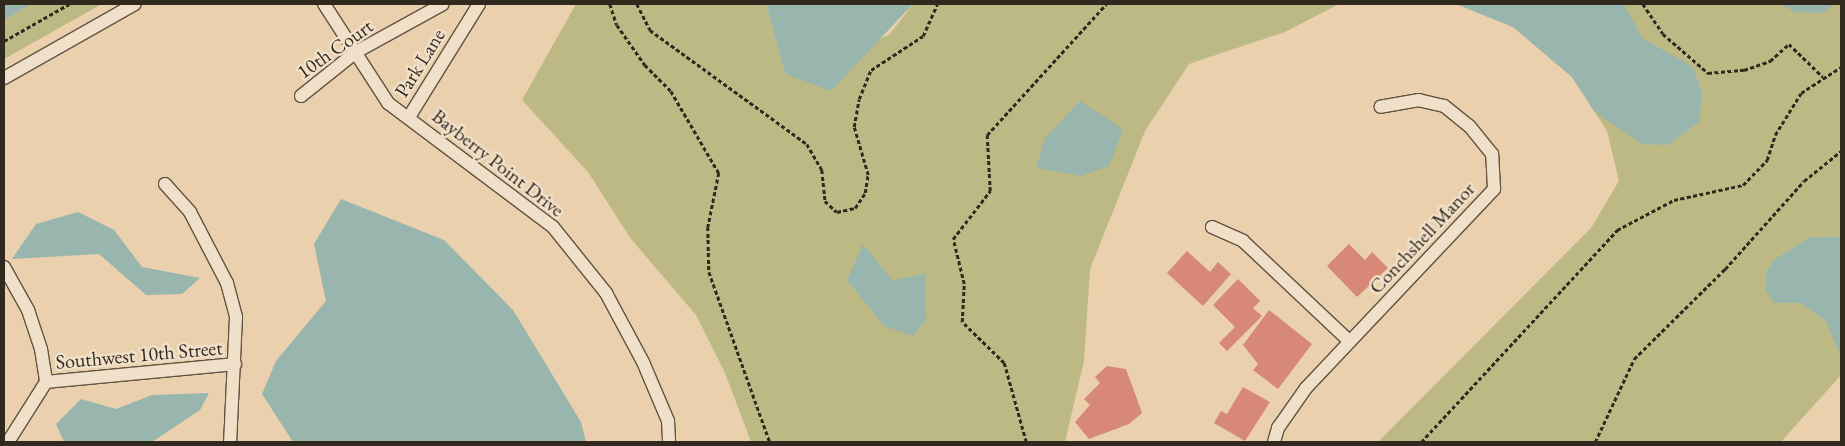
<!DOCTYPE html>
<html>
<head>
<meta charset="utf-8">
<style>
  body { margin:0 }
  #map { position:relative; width:1845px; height:446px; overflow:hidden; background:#ead0ac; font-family:"EB Garamond",serif }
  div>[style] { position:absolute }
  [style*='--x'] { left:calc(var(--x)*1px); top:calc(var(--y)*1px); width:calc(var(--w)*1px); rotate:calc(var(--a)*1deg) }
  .green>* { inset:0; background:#bdb985 }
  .water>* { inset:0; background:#98b6ad }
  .building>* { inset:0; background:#d88877 }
  .path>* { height:2.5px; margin-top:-1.25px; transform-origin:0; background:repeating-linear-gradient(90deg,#32291e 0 4px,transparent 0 6.5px) }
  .roads { filter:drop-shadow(1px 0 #605342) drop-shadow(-1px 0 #605342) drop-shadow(0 1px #605342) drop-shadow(0 -1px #605342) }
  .minor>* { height:12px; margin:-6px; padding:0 6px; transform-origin:6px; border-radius:6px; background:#f1e0c9 }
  span { translate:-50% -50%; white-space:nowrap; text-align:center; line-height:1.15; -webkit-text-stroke:5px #f1e0c9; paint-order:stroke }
  .street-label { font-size:20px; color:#32291e }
  .frame { position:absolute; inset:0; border:5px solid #32291e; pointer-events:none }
</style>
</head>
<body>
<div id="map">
  <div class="green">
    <i style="clip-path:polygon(32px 4px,102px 4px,4px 59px,4px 20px)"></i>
    <i style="clip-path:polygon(576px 4px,766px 4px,785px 74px,889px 35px,913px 4px,1339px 4px,1285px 32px,1189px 64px,1145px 131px,1090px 269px,1084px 361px,1065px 442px,751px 442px,725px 373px,696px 315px,631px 239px,588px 172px,522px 100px)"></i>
    <i style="clip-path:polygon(1456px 4px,1841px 4px,1841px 375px,1781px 442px,1378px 442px,1591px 228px,1619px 181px,1607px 131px,1572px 77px,1513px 27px)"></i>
  </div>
  <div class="water">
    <i style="clip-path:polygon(4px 4px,32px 4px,4px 20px)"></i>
    <i style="clip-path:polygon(766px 4px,913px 4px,831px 91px,785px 74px)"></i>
    <i style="clip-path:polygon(1456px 4px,1624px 4px,1642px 38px,1693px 67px,1702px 92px,1699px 122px,1668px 145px,1642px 144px,1594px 111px,1572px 77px,1513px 27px)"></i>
    <i style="clip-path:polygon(1781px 4px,1835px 4px,1822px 13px,1794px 12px)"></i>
    <i style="clip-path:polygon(1080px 101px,1123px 129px,1109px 166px,1081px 176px,1036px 168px,1045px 138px)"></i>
    <i style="clip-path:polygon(341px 199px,444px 240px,513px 310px,581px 422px,586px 442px,293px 442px,262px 394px,276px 361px,326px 301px,314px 244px)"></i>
    <i style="clip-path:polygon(78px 212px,114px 230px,142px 267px,200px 278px,182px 294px,146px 295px,99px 254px,12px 259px,36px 224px)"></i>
    <i style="clip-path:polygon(1811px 237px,1841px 237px,1841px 356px,1825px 320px,1800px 303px,1774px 303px,1766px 290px,1766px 272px,1775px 259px)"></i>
    <i style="clip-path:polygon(863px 244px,892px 280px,925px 274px,926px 320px,913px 336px,884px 326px,847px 280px)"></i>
    <i style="clip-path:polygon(209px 393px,200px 410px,152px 442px,64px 442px,56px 424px,81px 399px,116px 409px,152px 395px)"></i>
  </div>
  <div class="building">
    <i style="clip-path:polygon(1349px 244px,1365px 260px,1372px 252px,1388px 268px,1357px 297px,1327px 266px)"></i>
    <i style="clip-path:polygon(1187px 251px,1210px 272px,1218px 262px,1231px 274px,1203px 306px,1167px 273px)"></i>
    <i style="clip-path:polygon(1238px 279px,1260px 301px,1253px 308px,1262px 316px,1227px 351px,1219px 343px,1235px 327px,1213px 305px)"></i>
    <i style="clip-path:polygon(1269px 310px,1312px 344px,1278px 389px,1253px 370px,1258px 364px,1243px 345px)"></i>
    <i style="clip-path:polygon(1107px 366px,1126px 369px,1142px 413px,1129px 424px,1089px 439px,1075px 422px,1090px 405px,1084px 399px,1100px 383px,1095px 377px)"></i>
    <i style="clip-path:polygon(1243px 387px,1270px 402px,1245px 441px,1214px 423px,1221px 411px,1227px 414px)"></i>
  </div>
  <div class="path">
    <i style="--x:610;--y:4;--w:22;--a:72"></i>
    <i style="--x:617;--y:25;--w:49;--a:55"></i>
    <i style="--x:645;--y:65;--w:37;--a:45"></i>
    <i style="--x:671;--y:91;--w:95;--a:59.7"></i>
    <i style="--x:719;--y:173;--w:55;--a:101.5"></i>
    <i style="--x:708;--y:227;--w:45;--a:88.7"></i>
    <i style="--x:709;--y:272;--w:181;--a:70.3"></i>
    <i style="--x:637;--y:4;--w:29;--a:63"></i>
    <i style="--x:650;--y:30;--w:194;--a:36"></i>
    <i style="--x:807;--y:144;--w:30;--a:60"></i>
    <i style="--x:822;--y:170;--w:31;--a:84"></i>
    <i style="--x:825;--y:201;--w:16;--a:43"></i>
    <i style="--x:837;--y:212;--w:18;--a:-13"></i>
    <i style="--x:855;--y:208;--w:18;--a:-56"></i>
    <i style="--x:865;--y:193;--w:18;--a:-81"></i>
    <i style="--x:868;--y:175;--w:50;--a:-106.3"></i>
    <i style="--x:854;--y:127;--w:28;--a:-80"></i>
    <i style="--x:859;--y:99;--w:31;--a:-68"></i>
    <i style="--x:871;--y:70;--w:62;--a:-33.2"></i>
    <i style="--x:923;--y:36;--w:35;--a:-66"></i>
    <i style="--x:1643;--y:4;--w:36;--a:56"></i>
    <i style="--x:1663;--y:34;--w:60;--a:40.9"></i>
    <i style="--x:1708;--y:73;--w:36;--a:-5"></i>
    <i style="--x:1744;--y:70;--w:28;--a:-19"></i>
    <i style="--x:1770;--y:61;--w:25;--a:-42"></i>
    <i style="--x:1789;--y:44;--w:47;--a:44.1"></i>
    <i style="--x:4;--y:41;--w:75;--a:-29.6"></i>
    <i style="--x:1026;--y:442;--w:82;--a:-105.6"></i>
    <i style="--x:1004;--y:363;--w:59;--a:-135.7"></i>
    <i style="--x:962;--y:322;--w:38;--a:-87"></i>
    <i style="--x:964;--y:284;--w:46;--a:-103.7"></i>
    <i style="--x:953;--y:239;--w:61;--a:-52.4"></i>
    <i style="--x:990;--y:191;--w:56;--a:-93.1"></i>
    <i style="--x:987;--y:135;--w:177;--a:-47.7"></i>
    <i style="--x:1421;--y:442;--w:289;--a:-47.2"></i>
    <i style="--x:1617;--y:230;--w:64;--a:-27.8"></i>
    <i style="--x:1674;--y:200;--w:71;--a:-12.3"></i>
    <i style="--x:1743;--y:185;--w:35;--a:-46"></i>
    <i style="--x:1767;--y:160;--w:26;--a:-72"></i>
    <i style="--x:1775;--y:135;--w:49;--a:-58.2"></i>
    <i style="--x:1801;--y:93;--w:48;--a:-33"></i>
    <i style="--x:1595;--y:442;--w:92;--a:-64.8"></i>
    <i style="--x:1634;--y:359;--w:128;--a:-44.7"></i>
    <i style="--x:1725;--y:269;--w:118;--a:-48.1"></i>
    <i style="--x:1804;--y:181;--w:48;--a:-39"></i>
  </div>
  <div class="roads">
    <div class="minor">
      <i style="--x:324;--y:4;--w:118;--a:57.1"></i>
      <i style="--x:388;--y:103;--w:206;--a:36.9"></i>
      <i style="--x:553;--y:227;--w:85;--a:51.2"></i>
      <i style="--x:606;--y:293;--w:78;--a:61.8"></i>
      <i style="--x:643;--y:362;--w:64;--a:67"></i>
      <i style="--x:668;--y:421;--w:21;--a:87"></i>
      <i style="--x:4;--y:78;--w:150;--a:-29.5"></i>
      <i style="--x:301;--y:96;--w:70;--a:-38.7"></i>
      <i style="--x:356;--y:52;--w:99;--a:-28.9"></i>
      <i style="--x:409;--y:117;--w:133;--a:-58.2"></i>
      <i style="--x:165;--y:184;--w:38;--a:48"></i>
      <i style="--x:190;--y:212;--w:80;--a:62.5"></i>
      <i style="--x:227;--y:283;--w:35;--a:75"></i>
      <i style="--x:236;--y:317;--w:125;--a:92.7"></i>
      <i style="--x:1212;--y:227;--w:34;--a:24"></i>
      <i style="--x:1243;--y:241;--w:146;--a:43.3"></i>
      <i style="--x:4;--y:267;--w:49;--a:60.8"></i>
      <i style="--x:28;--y:310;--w:41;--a:71.6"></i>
      <i style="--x:41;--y:349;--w:33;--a:81"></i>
      <i style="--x:46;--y:382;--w:71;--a:122.3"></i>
      <i style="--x:46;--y:382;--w:190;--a:-5.4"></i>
      <i style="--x:1274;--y:442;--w:15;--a:-74"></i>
      <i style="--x:1278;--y:428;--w:49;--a:-55"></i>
      <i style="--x:1306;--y:388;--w:274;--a:-46.6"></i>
      <i style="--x:1494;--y:189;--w:35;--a:-93"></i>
      <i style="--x:1492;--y:154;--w:36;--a:-129"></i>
      <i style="--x:1469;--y:126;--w:32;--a:-141"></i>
      <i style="--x:1444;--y:106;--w:26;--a:-167"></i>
      <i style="--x:1419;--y:100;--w:39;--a:170"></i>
    </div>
  </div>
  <div class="street-label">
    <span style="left:335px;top:49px;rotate:-35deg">10th Court</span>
    <span style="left:420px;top:63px;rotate:-58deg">Park Lane</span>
    <span style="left:498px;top:163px;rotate:38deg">Bayberry Point Drive</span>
    <span style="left:1422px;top:238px;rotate:-47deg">Conchshell Manor</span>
    <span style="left:139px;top:355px;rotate:-5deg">Southwest 10th Street</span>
  </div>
  <div class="frame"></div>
</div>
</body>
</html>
